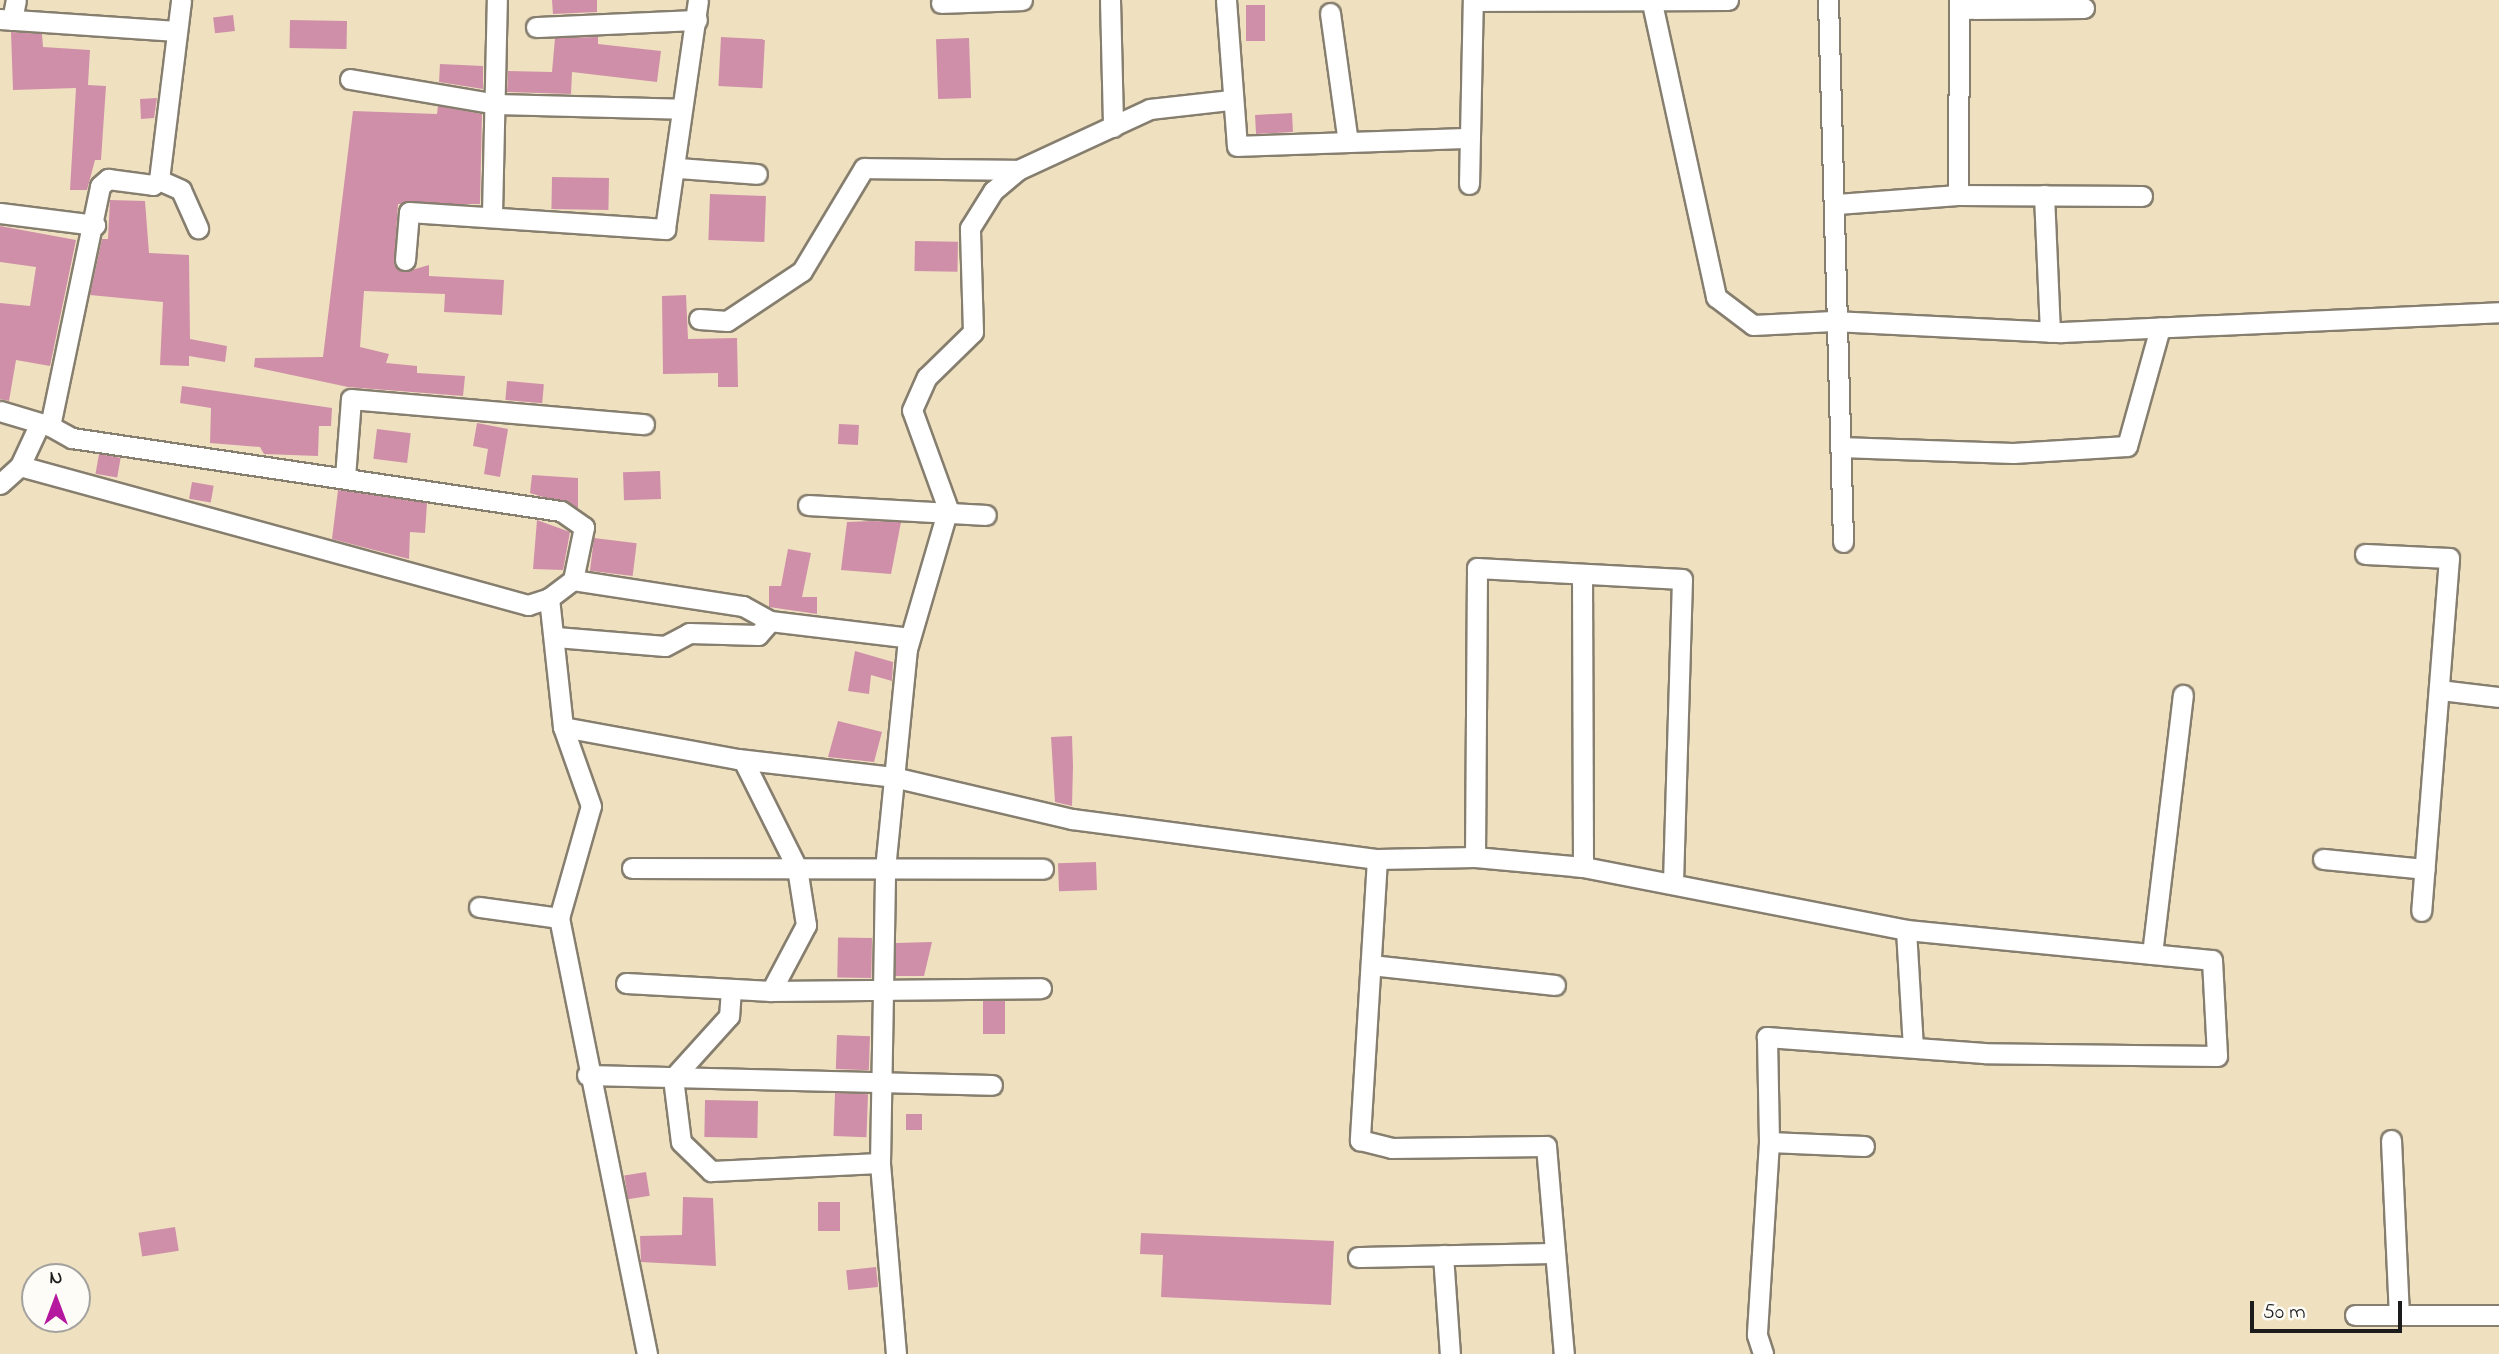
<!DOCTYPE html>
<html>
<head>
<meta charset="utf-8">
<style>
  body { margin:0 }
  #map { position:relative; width:2499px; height:1354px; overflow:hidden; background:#efe0c0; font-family:"Indie Flower",sans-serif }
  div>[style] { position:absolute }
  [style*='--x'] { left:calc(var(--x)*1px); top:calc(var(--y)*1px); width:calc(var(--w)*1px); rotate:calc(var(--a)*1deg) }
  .building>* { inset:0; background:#cf8fa8; transform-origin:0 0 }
  .roads { filter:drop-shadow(2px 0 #867e6e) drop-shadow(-2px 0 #867e6e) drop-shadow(0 2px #867e6e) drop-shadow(0 -2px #867e6e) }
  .street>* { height:19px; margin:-9.5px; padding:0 9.5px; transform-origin:9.5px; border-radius:9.5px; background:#fff }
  span { translate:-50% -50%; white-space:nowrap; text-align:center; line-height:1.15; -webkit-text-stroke:7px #fdfcf7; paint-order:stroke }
  .north { position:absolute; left:21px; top:1263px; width:70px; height:70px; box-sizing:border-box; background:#fdfcf7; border:2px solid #a3a29f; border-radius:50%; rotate:0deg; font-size:19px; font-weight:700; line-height:28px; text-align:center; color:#1c1c1c }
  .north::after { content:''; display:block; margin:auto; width:24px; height:32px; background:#b5179e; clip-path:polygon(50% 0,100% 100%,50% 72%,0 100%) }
  .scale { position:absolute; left:2250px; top:1301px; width:152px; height:32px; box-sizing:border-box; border:4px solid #1c1c1c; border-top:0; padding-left:9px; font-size:21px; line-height:24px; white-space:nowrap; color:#1c1c1c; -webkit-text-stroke:5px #fdfcf7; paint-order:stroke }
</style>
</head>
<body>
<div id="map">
  <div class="building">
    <i style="clip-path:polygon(552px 0,597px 0,597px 12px,553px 14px)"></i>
    <i style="left:1246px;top:5px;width:19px;height:36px"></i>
    <i style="left:233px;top:15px;width:16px;height:20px;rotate:83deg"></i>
    <i style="left:290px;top:20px;width:57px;height:28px;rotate:1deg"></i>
    <i style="clip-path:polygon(11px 32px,42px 34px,43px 47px,90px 50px,88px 85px,106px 86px,101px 160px,95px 160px,87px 190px,70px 190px,76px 88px,13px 90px)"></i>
    <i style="clip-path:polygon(598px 37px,598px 44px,661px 51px,657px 82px,572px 72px,571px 94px,507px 92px,508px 71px,552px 72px,555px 38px)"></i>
    <i style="left:721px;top:37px;width:44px;height:49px;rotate:3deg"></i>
    <i style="left:969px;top:38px;width:60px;height:33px;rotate:88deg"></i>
    <i style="clip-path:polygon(440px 64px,483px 66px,483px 89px,439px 82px)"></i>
    <i style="clip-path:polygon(157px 98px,154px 118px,141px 119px,140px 99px)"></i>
    <i style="clip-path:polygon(438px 106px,482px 114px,480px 204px,398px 204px,394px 265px,405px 272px,429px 265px,429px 276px,504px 280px,502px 315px,444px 312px,445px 294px,364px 291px,360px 347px,389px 354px,386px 363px,417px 366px,417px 373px,465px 376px,463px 396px,348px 387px,254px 367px,255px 358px,323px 357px,353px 111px,437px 114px)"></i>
    <i style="left:1292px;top:113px;width:19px;height:37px;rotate:87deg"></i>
    <i style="left:552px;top:177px;width:57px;height:32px;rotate:1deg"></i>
    <i style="left:710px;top:194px;width:56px;height:46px;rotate:2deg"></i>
    <i style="clip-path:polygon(110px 200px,145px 201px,149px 253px,189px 255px,190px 339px,227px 346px,225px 362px,189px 356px,189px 366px,160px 365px,163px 302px,90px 295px,102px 239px,108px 239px)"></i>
    <i style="clip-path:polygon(0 226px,76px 240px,50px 366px,16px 360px,9px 401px,0 399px,0 303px,30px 306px,36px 267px,0 262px)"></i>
    <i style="left:915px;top:241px;width:43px;height:30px;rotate:1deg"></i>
    <i style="clip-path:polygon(686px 295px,688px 339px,737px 338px,738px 387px,718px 387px,718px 373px,663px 374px,662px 296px)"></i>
    <i style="left:507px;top:381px;width:37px;height:19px;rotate:5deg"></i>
    <i style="clip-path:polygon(182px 386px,332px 408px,331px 426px,319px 426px,318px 456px,264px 454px,260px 447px,210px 443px,211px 408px,180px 403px)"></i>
    <i style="clip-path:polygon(477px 423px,508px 429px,500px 477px,484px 474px,488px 449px,473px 446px)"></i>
    <i style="left:839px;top:424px;width:20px;height:20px;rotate:3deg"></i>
    <i style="left:377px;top:429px;width:34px;height:30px;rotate:7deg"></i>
    <i style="left:99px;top:454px;width:22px;height:20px;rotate:10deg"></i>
    <i style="left:660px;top:471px;width:28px;height:37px;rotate:88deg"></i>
    <i style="clip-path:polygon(532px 475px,578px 478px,578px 508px,530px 493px)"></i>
    <i style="left:192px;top:482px;width:22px;height:17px;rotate:10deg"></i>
    <i style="clip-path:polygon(338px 490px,427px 503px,425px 533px,410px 532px,409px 559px,332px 539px)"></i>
    <i style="clip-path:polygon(537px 520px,570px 532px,563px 570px,533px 569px)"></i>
    <i style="clip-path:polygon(872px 521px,901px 522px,891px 574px,841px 570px,847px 522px)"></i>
    <i style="left:594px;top:538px;width:43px;height:33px;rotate:7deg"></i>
    <i style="clip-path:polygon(788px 549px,811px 553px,802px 597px,817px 597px,817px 614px,769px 607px,769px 586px,781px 586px)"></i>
    <i style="clip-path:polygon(855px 651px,893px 662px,892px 681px,871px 675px,869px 694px,848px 691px)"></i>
    <i style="clip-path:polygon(838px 721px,882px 732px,874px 762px,828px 757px)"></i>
    <i style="clip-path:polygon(1072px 736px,1073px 766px,1072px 806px,1055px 802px,1051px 737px)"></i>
    <i style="left:1096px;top:862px;width:28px;height:38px;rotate:88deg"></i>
    <i style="left:872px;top:938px;width:40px;height:34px;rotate:91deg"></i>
    <i style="clip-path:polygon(932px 942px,924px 976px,895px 976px,896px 943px)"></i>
    <i style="left:983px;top:1001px;width:22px;height:33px"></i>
    <i style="left:837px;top:1035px;width:33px;height:34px;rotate:2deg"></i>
    <i style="left:835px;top:1093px;width:33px;height:43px;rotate:2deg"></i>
    <i style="left:705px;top:1100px;width:53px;height:37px;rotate:1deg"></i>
    <i style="left:906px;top:1114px;width:16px;height:16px"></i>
    <i style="left:646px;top:1172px;width:24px;height:22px;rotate:81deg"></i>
    <i style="clip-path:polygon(683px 1197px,713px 1198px,716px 1266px,641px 1262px,640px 1236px,682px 1235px)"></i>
    <i style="left:818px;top:1202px;width:22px;height:29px"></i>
    <i style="left:175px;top:1227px;width:24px;height:37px;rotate:81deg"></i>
    <i style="clip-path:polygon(1141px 1233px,1334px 1241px,1331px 1305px,1161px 1297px,1163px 1255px,1140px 1254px)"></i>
    <i style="left:876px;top:1267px;width:20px;height:30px;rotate:84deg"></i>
  </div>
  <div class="roads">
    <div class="street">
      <i style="--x:1110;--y:0;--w:127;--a:88.6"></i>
      <i style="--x:1226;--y:0;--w:146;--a:85.7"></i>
      <i style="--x:1237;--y:146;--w:233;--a:-2"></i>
      <i style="--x:1828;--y:0;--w:542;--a:88.41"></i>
      <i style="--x:1473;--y:1;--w:255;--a:-0.2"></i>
      <i style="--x:941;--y:3;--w:81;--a:-2.1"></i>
      <i style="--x:1652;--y:3;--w:301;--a:77.7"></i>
      <i style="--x:1716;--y:297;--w:46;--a:37.1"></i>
      <i style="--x:1753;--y:325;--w:80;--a:-2.9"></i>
      <i style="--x:1833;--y:321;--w:229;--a:2.8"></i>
      <i style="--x:2062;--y:332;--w:437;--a:-2.6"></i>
      <i style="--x:1959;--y:9;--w:125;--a:-0.5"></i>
      <i style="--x:1330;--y:13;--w:130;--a:82.1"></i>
      <i style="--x:0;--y:19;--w:177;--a:3.9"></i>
      <i style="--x:12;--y:20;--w:20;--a:-79"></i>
      <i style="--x:536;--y:27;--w:161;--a:-2.5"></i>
      <i style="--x:350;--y:79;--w:148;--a:9.7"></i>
      <i style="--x:496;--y:104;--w:185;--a:1.5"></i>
      <i style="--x:678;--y:168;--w:79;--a:4.3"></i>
      <i style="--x:159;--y:180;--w:24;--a:24"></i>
      <i style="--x:181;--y:190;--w:42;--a:65.9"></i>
      <i style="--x:1469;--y:184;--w:184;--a:-88.8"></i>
      <i style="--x:1958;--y:195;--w:195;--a:-89.7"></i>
      <i style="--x:2044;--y:195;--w:137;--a:87.5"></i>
      <i style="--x:1837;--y:204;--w:121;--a:-4.3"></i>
      <i style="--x:1958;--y:195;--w:184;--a:0.3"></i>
      <i style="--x:0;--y:213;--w:96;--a:7.2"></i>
      <i style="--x:492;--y:214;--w:214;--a:-88.7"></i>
      <i style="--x:405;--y:260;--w:48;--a:-85.2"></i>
      <i style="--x:409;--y:212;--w:257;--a:3.8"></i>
      <i style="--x:665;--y:229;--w:231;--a:-81.8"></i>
      <i style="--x:699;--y:319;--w:28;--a:4"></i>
      <i style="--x:727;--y:321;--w:90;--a:-33.7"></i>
      <i style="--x:802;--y:271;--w:120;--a:-59"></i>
      <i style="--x:864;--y:168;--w:154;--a:0.7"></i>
      <i style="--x:0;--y:411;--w:52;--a:16.7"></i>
      <i style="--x:50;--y:426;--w:245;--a:-78.2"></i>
      <i style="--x:100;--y:186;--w:11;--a:-41"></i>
      <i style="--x:108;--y:179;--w:45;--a:7.6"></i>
      <i style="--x:153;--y:185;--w:8;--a:-40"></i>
      <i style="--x:159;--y:180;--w:181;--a:-83"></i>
      <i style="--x:50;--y:426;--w:25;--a:29"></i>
      <i style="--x:72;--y:438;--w:494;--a:8.5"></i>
      <i style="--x:561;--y:511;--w:28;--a:35"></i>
      <i style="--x:584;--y:527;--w:54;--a:101.7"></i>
      <i style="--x:573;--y:580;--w:30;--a:143"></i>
      <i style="--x:549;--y:598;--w:130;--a:83.8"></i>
      <i style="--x:1840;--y:447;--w:173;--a:2"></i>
      <i style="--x:2013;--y:453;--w:114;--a:-3.5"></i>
      <i style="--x:2127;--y:446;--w:123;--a:-74.4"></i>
      <i style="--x:20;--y:466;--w:527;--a:15.3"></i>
      <i style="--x:528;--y:605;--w:22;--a:-18"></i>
      <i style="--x:345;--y:477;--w:78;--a:-85.6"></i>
      <i style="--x:351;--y:399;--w:294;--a:4.9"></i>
      <i style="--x:0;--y:484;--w:27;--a:-42"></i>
      <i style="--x:20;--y:466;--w:47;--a:-65.1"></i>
      <i style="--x:808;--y:505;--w:178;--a:3.2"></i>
      <i style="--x:2365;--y:554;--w:84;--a:2.7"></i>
      <i style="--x:2449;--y:558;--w:354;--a:94.5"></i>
      <i style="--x:1582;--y:574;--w:293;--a:89.8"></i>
      <i style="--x:573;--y:580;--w:172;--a:8.7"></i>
      <i style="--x:743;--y:606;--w:31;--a:29"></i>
      <i style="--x:770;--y:621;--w:141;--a:6.9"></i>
      <i style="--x:556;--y:637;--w:109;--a:4.7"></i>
      <i style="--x:665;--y:646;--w:27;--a:-28"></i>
      <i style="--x:689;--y:633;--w:69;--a:1.7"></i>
      <i style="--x:758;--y:635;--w:18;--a:-49"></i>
      <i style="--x:2440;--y:690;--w:59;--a:6.8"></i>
      <i style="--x:743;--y:760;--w:121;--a:63.4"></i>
      <i style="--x:797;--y:868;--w:58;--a:81"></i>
      <i style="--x:806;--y:925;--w:75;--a:117.9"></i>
      <i style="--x:1475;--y:857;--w:289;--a:-89.6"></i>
      <i style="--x:1477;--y:568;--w:205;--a:3.1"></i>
      <i style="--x:1682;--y:579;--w:305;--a:91.7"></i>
      <i style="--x:1377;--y:859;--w:282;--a:93.5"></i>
      <i style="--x:1360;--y:1140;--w:32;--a:14"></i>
      <i style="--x:1391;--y:1148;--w:155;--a:-0.7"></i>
      <i style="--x:1546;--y:1146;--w:209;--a:85.1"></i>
      <i style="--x:2323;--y:859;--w:102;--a:5.6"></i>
      <i style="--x:632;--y:868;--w:411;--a:0.1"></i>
      <i style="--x:479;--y:907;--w:81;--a:7.8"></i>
      <i style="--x:1906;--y:930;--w:117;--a:86.6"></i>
      <i style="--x:2152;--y:954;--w:261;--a:-83.2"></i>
      <i style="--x:1371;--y:965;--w:185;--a:6.2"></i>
      <i style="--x:626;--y:983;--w:145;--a:3.2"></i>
      <i style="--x:771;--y:991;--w:270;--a:-0.6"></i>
      <i style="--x:731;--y:989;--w:27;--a:94"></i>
      <i style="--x:729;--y:1016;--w:84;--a:132.1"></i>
      <i style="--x:673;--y:1078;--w:64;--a:82.9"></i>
      <i style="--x:681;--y:1142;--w:42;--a:44"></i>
      <i style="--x:711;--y:1171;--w:169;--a:-2.7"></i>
      <i style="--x:587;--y:1075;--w:405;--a:1.4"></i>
      <i style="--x:2391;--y:1140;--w:175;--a:87.4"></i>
      <i style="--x:1769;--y:1142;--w:95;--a:2.4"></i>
      <i style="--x:1443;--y:1255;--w:99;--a:86"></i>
      <i style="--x:1358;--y:1257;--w:197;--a:-1.2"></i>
      <i style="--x:2355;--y:1315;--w:144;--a:0"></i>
      <i style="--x:647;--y:1354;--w:445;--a:-101.4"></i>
      <i style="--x:559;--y:918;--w:116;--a:-74.1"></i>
      <i style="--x:591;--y:806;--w:84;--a:-109.5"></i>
      <i style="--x:563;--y:727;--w:178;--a:10.4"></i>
      <i style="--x:738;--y:759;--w:156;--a:6.6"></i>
      <i style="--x:893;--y:777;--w:184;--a:13.2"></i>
      <i style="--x:1072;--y:819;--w:308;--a:7.5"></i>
      <i style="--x:1377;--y:859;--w:98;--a:-1.2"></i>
      <i style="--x:1475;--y:857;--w:108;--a:5.3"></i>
      <i style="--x:1583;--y:867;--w:329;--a:11"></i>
      <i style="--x:1906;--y:930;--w:307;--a:5.6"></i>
      <i style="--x:2212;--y:960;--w:96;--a:87"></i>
      <i style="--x:2217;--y:1056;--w:233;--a:-179.3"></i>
      <i style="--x:1984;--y:1053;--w:218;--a:-175.8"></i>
      <i style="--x:1767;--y:1037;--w:105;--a:88.9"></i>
      <i style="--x:1769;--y:1142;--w:193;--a:93.6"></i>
      <i style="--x:1757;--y:1335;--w:20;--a:72"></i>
      <i style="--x:896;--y:1354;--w:192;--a:-94.8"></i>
      <i style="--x:880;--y:1163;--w:294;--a:-89"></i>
      <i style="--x:885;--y:869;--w:221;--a:-84.3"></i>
      <i style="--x:907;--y:649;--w:146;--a:-73.7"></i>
      <i style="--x:948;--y:509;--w:105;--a:-110"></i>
      <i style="--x:912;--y:410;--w:36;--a:-66"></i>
      <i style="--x:927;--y:377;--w:64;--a:-44.4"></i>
      <i style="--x:973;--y:332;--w:104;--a:-91.7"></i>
      <i style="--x:970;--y:228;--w:44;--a:-58.1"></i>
      <i style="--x:993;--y:191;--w:33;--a:-40"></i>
      <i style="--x:1018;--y:170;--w:145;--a:-24.8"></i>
      <i style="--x:1150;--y:109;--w:81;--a:-6.4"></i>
    </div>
  </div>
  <div class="north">N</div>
  <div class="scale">50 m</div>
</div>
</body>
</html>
